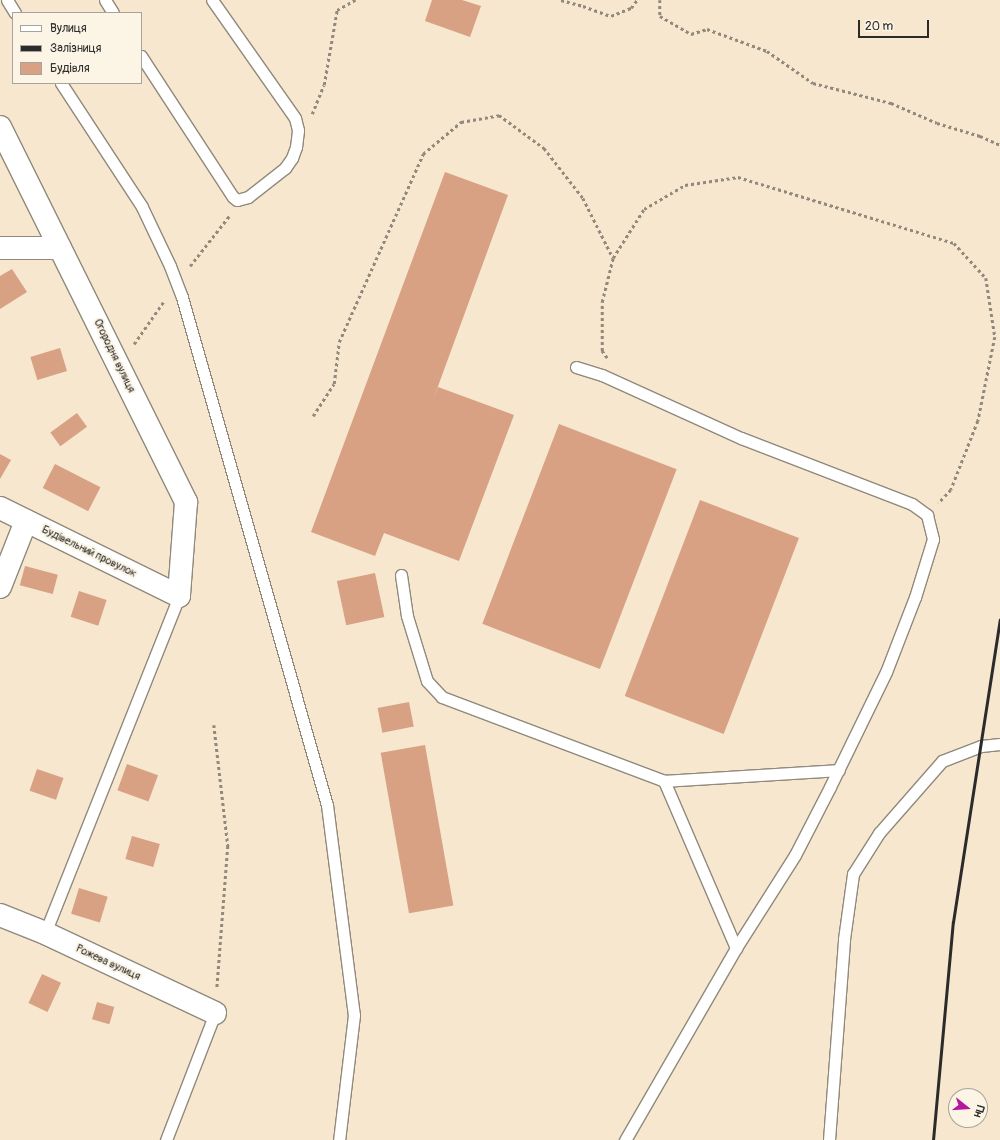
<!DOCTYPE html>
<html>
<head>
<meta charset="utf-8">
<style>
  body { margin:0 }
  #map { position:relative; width:1000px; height:1140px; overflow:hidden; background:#f6e7ce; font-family:Pangolin,sans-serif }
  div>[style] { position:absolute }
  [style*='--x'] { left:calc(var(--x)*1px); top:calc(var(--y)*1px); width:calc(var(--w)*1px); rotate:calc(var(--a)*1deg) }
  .building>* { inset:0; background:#d8a183; transform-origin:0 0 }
  .path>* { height:2.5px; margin-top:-1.25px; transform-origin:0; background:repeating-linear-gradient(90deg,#90897c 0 3px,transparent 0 6px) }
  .roads { filter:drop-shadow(1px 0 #90897c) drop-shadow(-1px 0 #90897c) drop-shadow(0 1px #90897c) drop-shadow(0 -1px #90897c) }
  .service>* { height:11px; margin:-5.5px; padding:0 5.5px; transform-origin:5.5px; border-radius:5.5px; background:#fff }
  .minor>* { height:22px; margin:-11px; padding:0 11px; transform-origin:11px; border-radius:11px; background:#fff }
  .rail>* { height:3px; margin:-1.5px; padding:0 1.5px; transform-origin:1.5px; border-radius:1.5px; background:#2b2b2b }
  span { translate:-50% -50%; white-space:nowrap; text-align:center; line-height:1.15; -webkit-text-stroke:4px #fcf5e5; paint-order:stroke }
  .street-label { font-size:11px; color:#2b2b2b }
  .legend { position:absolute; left:12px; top:12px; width:130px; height:72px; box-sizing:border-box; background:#fcf5e5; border:1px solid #a8a49b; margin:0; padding:5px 7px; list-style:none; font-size:12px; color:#2b2b2b }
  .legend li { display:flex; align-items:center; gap:8px; height:20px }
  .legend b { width:20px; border:1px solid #a8a49b }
  .north { position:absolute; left:948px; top:1088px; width:40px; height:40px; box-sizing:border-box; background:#fcf5e5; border:1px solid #a8a49b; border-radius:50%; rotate:107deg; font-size:11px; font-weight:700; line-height:16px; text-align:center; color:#2b2b2b }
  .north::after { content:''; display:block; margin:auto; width:14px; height:18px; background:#b5179e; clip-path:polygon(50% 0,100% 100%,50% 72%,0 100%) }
  .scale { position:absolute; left:858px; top:20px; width:71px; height:18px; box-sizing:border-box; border:2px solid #2b2b2b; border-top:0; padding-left:5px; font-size:12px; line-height:14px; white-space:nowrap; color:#2b2b2b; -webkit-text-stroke:3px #fcf5e5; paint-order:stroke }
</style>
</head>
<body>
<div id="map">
  <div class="building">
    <i style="clip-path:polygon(432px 0,462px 0,481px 6px,470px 37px,425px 21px)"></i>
    <i style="clip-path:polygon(445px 172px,508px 195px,433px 400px,438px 387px,514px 415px,459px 561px,384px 533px,375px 556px,311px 532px)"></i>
    <i style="clip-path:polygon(12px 269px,27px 292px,0 309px,0 276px)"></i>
    <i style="left:60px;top:348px;width:24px;height:31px;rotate:73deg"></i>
    <i style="left:77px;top:413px;width:17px;height:33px;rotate:54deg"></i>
    <i style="left:559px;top:424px;width:126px;height:214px;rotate:21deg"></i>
    <i style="clip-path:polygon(0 454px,11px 460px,0 479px)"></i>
    <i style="left:55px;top:464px;width:51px;height:27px;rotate:27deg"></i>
    <i style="left:700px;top:500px;width:106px;height:210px;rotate:21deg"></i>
    <i style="left:25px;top:566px;width:34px;height:20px;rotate:15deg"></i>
    <i style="left:375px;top:573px;width:45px;height:39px;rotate:78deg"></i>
    <i style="left:79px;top:591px;width:29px;height:27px;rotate:18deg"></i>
    <i style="left:409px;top:702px;width:25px;height:32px;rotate:79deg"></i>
    <i style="left:425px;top:745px;width:163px;height:45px;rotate:80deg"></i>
    <i style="left:127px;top:764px;width:33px;height:28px;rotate:20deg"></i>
    <i style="left:37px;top:769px;width:28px;height:23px;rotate:19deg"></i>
    <i style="left:132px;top:836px;width:29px;height:24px;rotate:16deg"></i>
    <i style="left:79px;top:888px;width:30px;height:27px;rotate:17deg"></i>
    <i style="left:42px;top:974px;width:21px;height:32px;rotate:25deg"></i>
    <i style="left:97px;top:1002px;width:18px;height:18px;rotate:16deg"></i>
  </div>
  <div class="path">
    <i style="--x:561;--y:0;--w:23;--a:15"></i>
    <i style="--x:583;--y:6;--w:30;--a:20"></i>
    <i style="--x:611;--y:16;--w:22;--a:-22"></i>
    <i style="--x:631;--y:8;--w:10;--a:-53"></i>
    <i style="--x:660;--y:0;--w:16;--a:90"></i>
    <i style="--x:660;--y:16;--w:36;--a:30"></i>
    <i style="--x:691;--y:34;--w:17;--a:-17"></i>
    <i style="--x:707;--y:29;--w:64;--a:20.1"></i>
    <i style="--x:767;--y:51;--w:56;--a:34.8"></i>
    <i style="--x:813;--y:83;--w:81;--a:14.4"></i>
    <i style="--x:891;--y:103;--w:50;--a:23.5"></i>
    <i style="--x:937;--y:123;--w:45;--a:16.8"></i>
    <i style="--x:980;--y:136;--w:22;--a:24"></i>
    <i style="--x:312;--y:114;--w:31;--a:-68"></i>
    <i style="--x:324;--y:85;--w:76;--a:-80.2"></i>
    <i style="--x:337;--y:10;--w:21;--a:-29"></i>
    <i style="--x:190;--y:266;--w:65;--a:-51.9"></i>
    <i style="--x:134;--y:344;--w:52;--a:-55.1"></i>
    <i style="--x:607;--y:358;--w:9;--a:-126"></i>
    <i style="--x:602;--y:351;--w:49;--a:-90"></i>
    <i style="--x:602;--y:302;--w:45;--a:-76"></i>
    <i style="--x:613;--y:258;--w:58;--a:-57.7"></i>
    <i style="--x:644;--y:209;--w:48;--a:-30.3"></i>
    <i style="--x:685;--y:185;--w:54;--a:-8.6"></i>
    <i style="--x:738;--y:177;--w:226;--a:17"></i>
    <i style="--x:954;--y:243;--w:47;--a:47.6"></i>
    <i style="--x:986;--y:278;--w:60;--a:81.3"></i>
    <i style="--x:995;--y:337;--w:86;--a:101.4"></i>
    <i style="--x:978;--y:421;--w:74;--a:111.4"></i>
    <i style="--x:951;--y:490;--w:18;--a:133"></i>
    <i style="--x:313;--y:416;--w:38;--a:-57"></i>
    <i style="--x:334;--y:384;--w:42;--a:-83.2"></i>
    <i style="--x:339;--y:342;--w:206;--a:-65.9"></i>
    <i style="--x:423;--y:154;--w:50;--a:-40.1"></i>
    <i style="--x:461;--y:122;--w:39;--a:-10"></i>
    <i style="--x:499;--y:115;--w:56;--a:36.3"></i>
    <i style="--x:544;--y:148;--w:63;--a:52"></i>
    <i style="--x:583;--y:198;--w:67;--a:63.4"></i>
    <i style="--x:214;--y:725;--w:122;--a:83.4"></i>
    <i style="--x:228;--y:846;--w:143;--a:94.4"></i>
  </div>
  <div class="roads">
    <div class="service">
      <i style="--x:7;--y:0;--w:15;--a:58"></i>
      <i style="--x:105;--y:0;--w:15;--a:58"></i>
      <i style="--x:141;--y:56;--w:168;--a:56.9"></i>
      <i style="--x:233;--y:197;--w:5;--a:37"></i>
      <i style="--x:237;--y:200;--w:11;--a:-15"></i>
      <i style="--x:248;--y:197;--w:47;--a:-38.1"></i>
      <i style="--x:285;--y:168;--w:12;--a:-55"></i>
      <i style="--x:292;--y:158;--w:12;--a:-70"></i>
      <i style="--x:296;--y:147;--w:17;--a:-83"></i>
      <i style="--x:298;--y:130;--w:12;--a:-104"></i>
      <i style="--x:295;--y:118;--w:144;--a:-125.1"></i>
      <i style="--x:61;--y:83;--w:148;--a:56.8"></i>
      <i style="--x:142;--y:207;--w:65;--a:64.6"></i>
      <i style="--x:170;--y:266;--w:33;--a:69"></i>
      <i style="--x:182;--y:297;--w:528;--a:74.07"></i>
      <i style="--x:327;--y:805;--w:212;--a:82.7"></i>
      <i style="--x:354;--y:1015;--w:126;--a:96.8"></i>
      <i style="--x:576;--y:367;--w:27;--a:17"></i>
      <i style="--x:602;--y:375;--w:153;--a:24.4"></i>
      <i style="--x:741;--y:438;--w:183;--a:21.1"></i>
      <i style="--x:912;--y:504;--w:19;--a:36"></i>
      <i style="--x:927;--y:515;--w:25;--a:76"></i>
      <i style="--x:933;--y:539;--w:61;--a:107.2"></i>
      <i style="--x:915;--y:597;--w:80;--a:111.1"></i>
      <i style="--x:886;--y:672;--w:128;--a:116"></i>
      <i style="--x:830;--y:787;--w:76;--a:117.2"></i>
      <i style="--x:795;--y:855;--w:110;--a:122.4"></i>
      <i style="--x:736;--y:948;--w:222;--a:120"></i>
      <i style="--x:401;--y:575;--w:41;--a:81.7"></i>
      <i style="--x:407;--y:616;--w:68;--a:72.9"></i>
      <i style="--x:427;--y:681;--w:22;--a:47"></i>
      <i style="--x:442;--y:697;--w:237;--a:20.7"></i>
      <i style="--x:45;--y:933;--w:363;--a:-68.3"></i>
      <i style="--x:736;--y:948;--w:182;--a:-113.3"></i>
      <i style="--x:664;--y:781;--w:175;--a:-3.6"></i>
      <i style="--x:166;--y:1140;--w:136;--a:-68.9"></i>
      <i style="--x:829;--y:1140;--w:202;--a:-85.7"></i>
      <i style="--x:844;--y:939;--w:66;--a:-82.1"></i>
      <i style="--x:853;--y:874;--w:49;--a:-57.6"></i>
      <i style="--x:879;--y:833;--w:96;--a:-48.8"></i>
      <i style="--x:942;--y:761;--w:42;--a:-21"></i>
      <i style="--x:981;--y:746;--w:19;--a:-6"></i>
    </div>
    <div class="minor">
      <i style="--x:0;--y:127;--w:419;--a:63.6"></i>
      <i style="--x:186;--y:502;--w:94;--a:94.3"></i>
      <i style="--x:179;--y:596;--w:199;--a:-153.8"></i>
      <i style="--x:0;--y:248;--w:60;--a:0"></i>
      <i style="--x:0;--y:587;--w:71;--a:-68.5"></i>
      <i style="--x:0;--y:915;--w:48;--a:21.8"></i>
      <i style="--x:45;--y:933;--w:188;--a:25.2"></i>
    </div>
  </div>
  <div class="rail">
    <i style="--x:933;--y:1140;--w:219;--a:-84.8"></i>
    <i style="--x:953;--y:922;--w:306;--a:-81.2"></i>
  </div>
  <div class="street-label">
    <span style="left:114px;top:356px;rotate:64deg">Огородня вулиця</span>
    <span style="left:89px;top:552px;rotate:26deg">Будівельний провулок</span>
    <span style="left:108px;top:963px;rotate:25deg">Рожева вулиця</span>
  </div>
  <ul class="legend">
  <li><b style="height:5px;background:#fff"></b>Вулиця</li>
  <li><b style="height:5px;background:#2b2b2b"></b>Залізниця</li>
  <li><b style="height:11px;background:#d8a183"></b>Будівля</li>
  </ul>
  <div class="north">Пн</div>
  <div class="scale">20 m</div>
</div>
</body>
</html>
